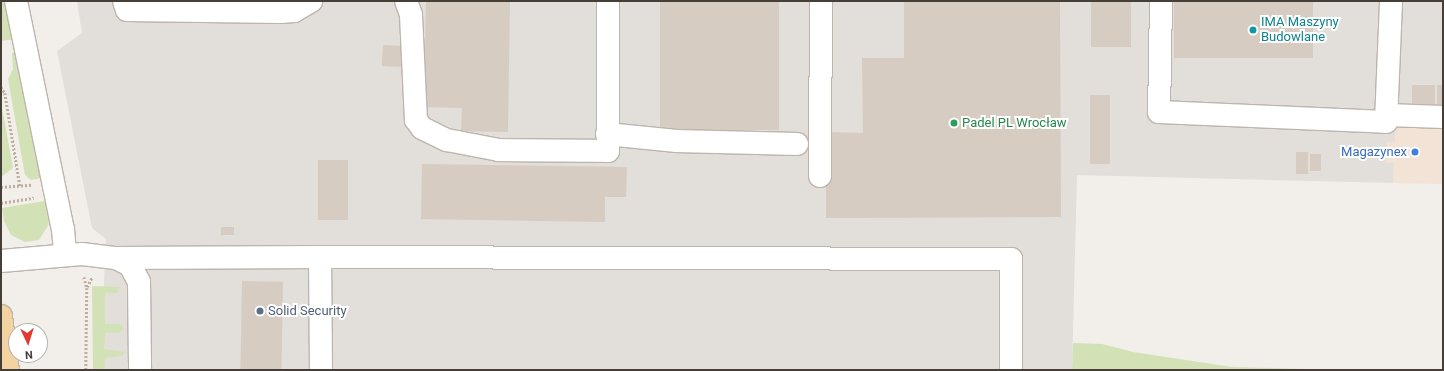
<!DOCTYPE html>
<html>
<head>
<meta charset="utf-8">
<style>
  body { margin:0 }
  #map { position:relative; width:1444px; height:371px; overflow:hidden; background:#f2eee9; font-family:Roboto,sans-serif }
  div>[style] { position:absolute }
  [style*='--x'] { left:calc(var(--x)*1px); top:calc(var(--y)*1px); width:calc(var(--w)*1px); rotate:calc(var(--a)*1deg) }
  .commercial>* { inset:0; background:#f2e3d6 }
  .industrial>* { inset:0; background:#e2deda }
  .green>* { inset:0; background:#d2e2b6 }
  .building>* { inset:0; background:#d6ccc2; transform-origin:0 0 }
  .path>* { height:2.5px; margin-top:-1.25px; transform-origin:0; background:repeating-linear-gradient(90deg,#bdaf9f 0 2px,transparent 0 4px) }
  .roads { filter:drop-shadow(1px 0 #bdb5ac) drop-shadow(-1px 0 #bdb5ac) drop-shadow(0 1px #bdb5ac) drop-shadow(0 -1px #bdb5ac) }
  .minor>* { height:22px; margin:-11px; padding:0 11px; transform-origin:11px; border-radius:11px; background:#fff }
  .major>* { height:22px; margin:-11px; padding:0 11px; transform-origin:11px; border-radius:11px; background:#f3d3a1 }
  .dots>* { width:11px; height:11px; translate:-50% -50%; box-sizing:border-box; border:2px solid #fff; border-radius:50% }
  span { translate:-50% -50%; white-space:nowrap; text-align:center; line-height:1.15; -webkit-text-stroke:4px #fff; paint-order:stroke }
  .culture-label { font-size:13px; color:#0d838f }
  .left { translate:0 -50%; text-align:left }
  .leisure-label { font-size:13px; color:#27864d }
  .shop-label { font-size:13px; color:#366cbe }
  .right { translate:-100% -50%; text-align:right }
  .service-label { font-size:13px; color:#4e5e75 }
  .frame { position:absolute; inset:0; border:2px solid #453f38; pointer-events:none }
  .north { position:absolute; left:8px; top:323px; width:40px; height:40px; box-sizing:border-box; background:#fff; border:1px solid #b5b2af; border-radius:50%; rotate:176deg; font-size:11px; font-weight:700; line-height:16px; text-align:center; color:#453f38 }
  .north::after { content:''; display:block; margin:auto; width:14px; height:18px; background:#e13a31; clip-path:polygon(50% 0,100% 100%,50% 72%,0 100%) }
</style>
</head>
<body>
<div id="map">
  <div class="commercial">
    <i style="clip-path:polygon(1395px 123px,1443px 123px,1443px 184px,1393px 183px,1394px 163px,1386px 163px,1387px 141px,1394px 141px)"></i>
  </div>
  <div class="industrial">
    <i style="clip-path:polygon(77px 1px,1443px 1px,1443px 123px,1395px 123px,1395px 141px,1387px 142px,1386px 163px,1394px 163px,1393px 183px,1077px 175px,1072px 370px,100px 370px,106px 239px,92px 228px,57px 51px,82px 33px)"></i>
  </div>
  <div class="green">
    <i style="clip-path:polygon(1px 1px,7px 1px,15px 39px,1px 41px)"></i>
    <i style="clip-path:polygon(16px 52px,42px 178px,31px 180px,25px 175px,8px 79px,13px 69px,12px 53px)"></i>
    <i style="clip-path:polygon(1px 102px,13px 168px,1px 177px)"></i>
    <i style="clip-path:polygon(45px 201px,49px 224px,39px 240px,25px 242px,11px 235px,4px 221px,2px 208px)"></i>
    <i style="clip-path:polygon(92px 286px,121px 287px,117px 293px,105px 293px,105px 324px,121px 324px,124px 329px,119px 333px,105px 333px,104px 349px,125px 352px,122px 356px,105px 358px,105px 370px,93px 370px)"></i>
    <i style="clip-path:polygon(1073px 343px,1102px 344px,1133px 352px,1232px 367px,1341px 370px,1072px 370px)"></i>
  </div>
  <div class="building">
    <i style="clip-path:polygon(426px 1px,510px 1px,508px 132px,461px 131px,462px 108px,424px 107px)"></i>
    <i style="left:660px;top:1px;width:119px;height:129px"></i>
    <i style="clip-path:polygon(904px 1px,1060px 1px,1061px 217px,826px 218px,826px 132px,863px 133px,862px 58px,904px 58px)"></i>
    <i style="left:1091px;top:1px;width:40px;height:46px"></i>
    <i style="left:1174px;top:1px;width:139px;height:57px"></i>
    <i style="left:383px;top:45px;width:21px;height:21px;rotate:3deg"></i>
    <i style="left:1412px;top:85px;width:23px;height:19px"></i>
    <i style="left:1437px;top:85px;width:6px;height:20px"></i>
    <i style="left:1090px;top:95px;width:20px;height:69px"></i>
    <i style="left:1296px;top:152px;width:12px;height:22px"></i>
    <i style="left:1310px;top:154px;width:11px;height:17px"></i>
    <i style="left:318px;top:160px;width:30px;height:60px"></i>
    <i style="clip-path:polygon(422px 164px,627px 167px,626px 197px,605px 197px,605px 222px,421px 219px)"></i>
    <i style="left:221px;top:227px;width:13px;height:8px"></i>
    <i style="left:242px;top:281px;width:41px;height:89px;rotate:1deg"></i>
  </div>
  <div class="path">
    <i style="--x:1;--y:87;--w:7;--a:56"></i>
    <i style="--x:5;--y:93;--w:94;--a:80.8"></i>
    <i style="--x:1;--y:187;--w:31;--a:-4"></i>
    <i style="--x:1;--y:203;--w:33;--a:-9"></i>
    <i style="--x:84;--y:277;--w:11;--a:75"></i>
    <i style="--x:87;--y:288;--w:82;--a:90.7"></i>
    <i style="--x:87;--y:287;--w:11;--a:-63"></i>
  </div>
  <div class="roads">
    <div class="minor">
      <i style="--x:16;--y:1;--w:233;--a:78.4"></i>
      <i style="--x:63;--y:229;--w:25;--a:85"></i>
      <i style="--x:124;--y:1;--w:9;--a:72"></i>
      <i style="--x:127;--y:10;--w:154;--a:0.7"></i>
      <i style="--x:281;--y:12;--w:13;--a:-4"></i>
      <i style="--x:294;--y:11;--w:20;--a:-30"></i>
      <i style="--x:406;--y:1;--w:15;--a:70"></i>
      <i style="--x:411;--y:15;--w:105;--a:87.3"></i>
      <i style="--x:416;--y:120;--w:10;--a:53"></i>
      <i style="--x:422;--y:128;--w:28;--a:26"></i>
      <i style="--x:447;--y:140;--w:53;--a:10.9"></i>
      <i style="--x:499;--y:150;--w:109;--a:0.5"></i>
      <i style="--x:608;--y:151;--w:150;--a:-90"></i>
      <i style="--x:1161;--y:1;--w:111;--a:91"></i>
      <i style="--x:1159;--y:112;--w:227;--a:2.5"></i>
      <i style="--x:1386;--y:122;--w:121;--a:-87.6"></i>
      <i style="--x:1387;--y:115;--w:56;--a:2"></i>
      <i style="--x:607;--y:134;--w:70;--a:5.7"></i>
      <i style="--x:677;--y:141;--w:120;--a:1.4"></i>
      <i style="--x:820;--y:176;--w:175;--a:-89.7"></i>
      <i style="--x:116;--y:258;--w:204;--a:-0.3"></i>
      <i style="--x:1;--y:261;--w:81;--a:-4.9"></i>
      <i style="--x:82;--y:254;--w:34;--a:7"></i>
      <i style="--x:116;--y:258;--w:16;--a:27"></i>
      <i style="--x:130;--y:265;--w:19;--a:62"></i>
      <i style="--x:139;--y:282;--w:88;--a:89.3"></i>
      <i style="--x:321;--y:370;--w:113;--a:-90.5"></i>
      <i style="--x:320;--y:257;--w:691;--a:0.17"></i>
      <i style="--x:1011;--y:259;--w:111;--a:90"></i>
    </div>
    <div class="major">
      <i style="--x:1;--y:316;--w:54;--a:82.6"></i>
    </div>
  </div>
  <div class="dots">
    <i style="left:1253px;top:30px;background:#0f9aa8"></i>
    <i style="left:954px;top:123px;background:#2e9e5b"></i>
    <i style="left:1415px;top:152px;background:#3f7fe0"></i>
    <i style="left:260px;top:311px;background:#5c6f8a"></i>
  </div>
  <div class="culture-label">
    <span class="left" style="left:1261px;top:30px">IMA Maszyny<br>Budowlane</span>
  </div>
  <div class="leisure-label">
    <span class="left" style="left:962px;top:123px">Padel PL Wrocław</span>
  </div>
  <div class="shop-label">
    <span class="right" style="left:1407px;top:152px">Magazynex</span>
  </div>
  <div class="service-label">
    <span class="left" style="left:268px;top:311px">Solid Security</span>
  </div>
  <div class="frame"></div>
  <div class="north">N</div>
</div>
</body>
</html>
